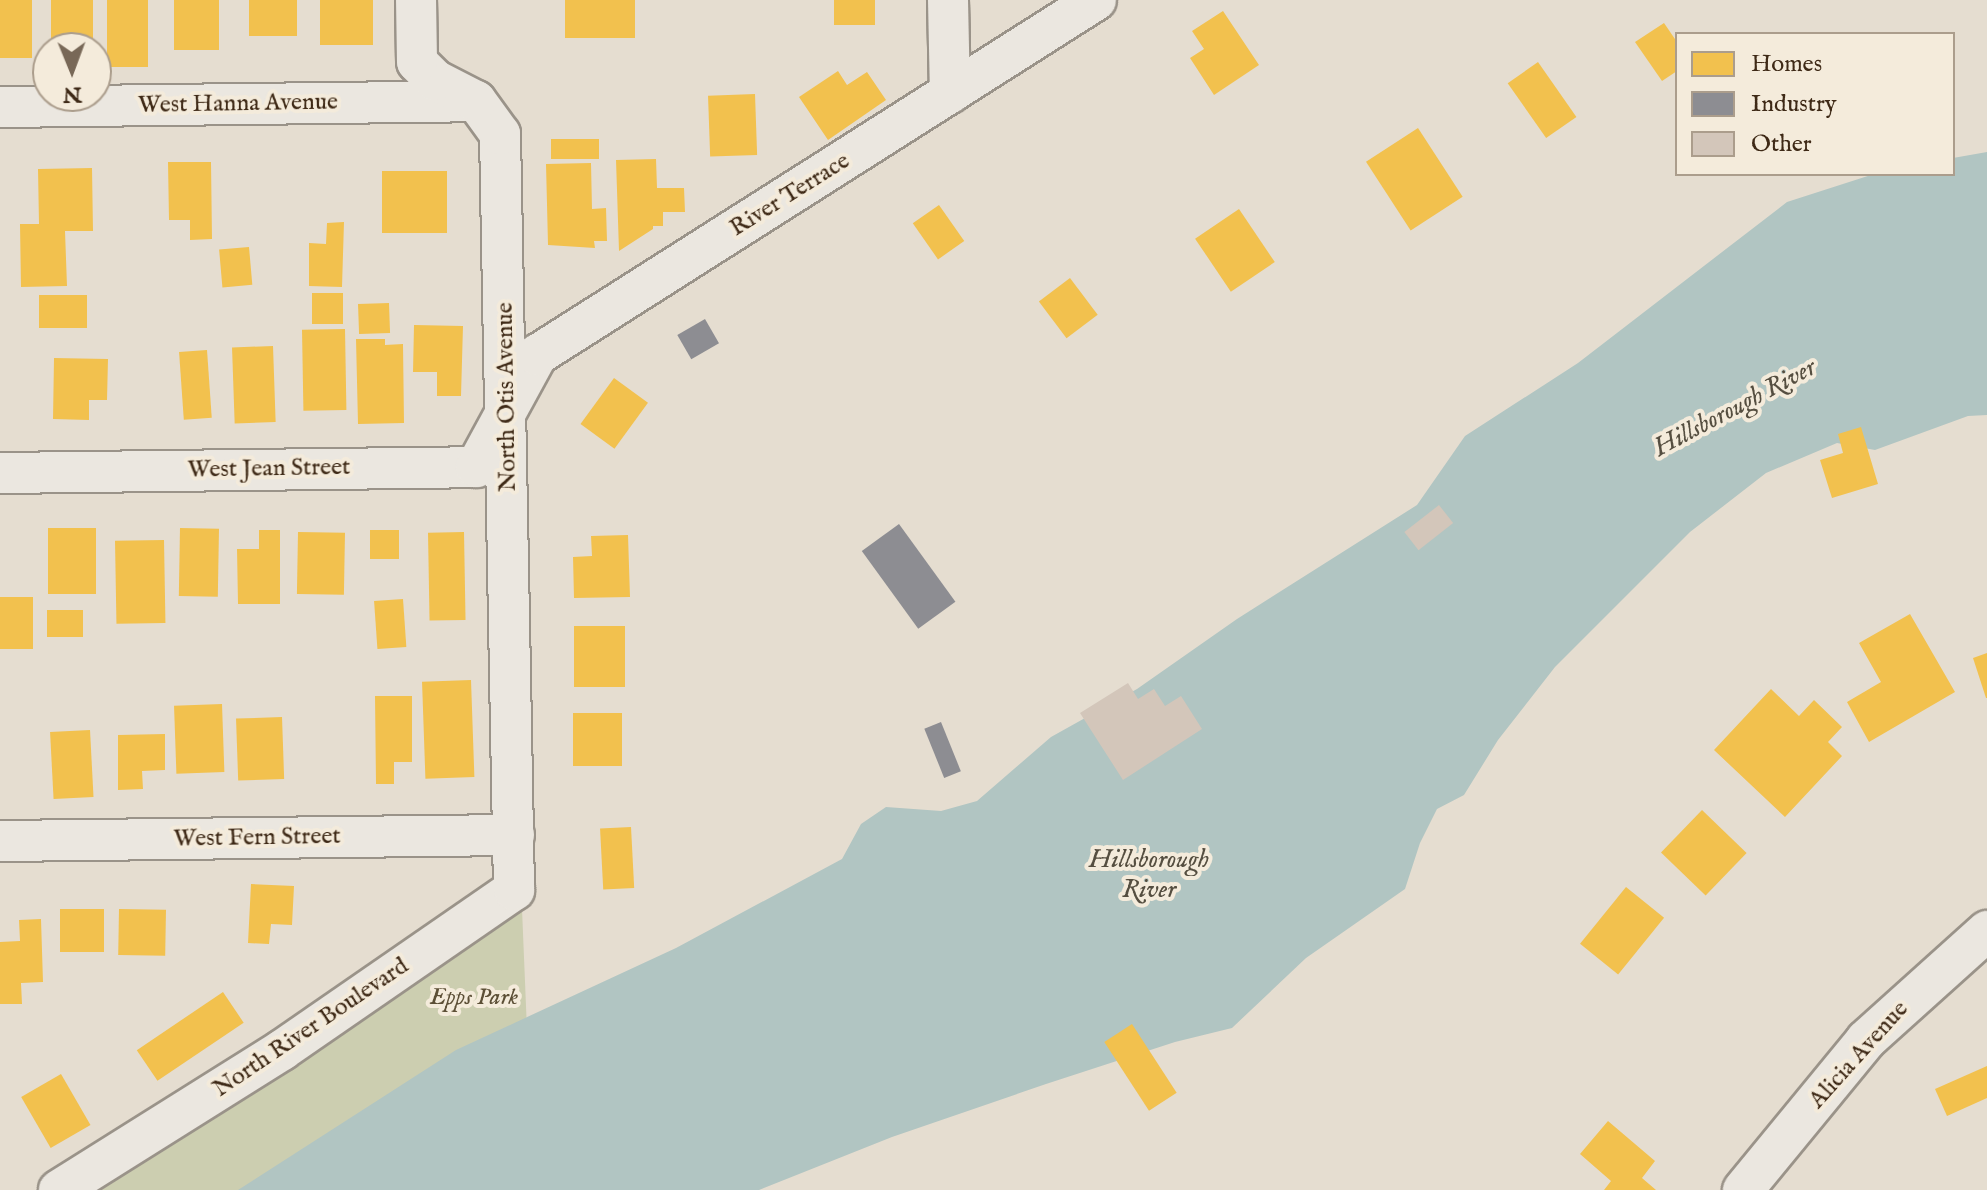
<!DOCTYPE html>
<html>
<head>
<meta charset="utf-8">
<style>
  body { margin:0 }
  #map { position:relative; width:1987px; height:1190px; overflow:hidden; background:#e5ddd0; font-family:"IM FELL English",serif }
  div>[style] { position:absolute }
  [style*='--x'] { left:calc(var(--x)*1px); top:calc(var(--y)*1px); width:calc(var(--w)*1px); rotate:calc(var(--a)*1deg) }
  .green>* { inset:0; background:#ccceb0 }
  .water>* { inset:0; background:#b1c5c2 }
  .homes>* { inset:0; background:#f2c14e; transform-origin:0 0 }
  .industry>* { inset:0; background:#8d8d92; transform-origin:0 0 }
  .building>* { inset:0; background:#d3c6ba; transform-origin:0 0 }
  .roads { filter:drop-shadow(2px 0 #9a9389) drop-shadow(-2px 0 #9a9389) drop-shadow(0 2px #9a9389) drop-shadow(0 -2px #9a9389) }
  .minor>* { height:40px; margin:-20px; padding:0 20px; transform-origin:20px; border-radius:20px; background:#ebe7e0 }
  span { translate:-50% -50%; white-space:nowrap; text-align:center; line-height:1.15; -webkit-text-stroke:8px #f4ebdb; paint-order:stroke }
  .street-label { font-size:24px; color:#3e2916 }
  .park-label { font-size:24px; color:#5c4f36; font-style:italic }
  .water-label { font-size:26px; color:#554e40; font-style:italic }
  .legend { position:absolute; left:1675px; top:32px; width:280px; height:144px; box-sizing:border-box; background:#f4ebdb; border:2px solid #ab9d8c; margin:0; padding:10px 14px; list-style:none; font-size:24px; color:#3e2916 }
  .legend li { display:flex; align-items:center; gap:16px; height:40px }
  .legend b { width:40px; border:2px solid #ab9d8c }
  .north { position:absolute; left:32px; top:32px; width:80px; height:80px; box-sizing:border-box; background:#f4ebdb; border:2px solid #ab9d8c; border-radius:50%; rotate:179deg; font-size:22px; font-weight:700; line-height:32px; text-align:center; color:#3e2916 }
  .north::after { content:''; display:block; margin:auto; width:28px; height:36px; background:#786857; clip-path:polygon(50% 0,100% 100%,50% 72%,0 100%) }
</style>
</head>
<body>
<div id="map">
  <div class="green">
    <i style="clip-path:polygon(522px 909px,527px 1030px,259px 1190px,65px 1190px)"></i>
  </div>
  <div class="water">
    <i style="clip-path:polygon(1987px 152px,1987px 415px,1968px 416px,1875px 450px,1837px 443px,1766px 473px,1690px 532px,1555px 667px,1498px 740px,1464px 795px,1437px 809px,1420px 843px,1405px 889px,1306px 958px,1232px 1028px,1175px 1042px,1046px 1084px,892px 1137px,759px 1190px,238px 1190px,456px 1050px,676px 948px,842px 859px,861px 824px,886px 807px,941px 811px,977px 801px,1051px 737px,1137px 689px,1237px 619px,1417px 505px,1465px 436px,1578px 363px,1787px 202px,1874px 174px,1953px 174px,1953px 158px)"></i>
  </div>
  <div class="homes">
    <i style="left:0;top:0;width:32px;height:58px"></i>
    <i style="left:51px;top:0;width:42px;height:48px"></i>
    <i style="left:107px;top:0;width:41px;height:67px"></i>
    <i style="left:174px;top:0;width:45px;height:50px"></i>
    <i style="left:249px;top:0;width:48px;height:36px"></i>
    <i style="left:320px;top:0;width:53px;height:45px"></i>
    <i style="left:565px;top:0;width:70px;height:38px"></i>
    <i style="left:834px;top:0;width:41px;height:25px"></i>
    <i style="clip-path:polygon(1223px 11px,1259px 65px,1214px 95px,1190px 58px,1204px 49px,1192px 31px)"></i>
    <i style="clip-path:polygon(1664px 23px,1677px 42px,1677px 71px,1662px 81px,1635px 42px)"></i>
    <i style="left:1538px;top:62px;width:67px;height:37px;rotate:55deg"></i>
    <i style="clip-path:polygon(838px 71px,847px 85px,867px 72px,886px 100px,828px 140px,799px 97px)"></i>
    <i style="left:755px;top:94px;width:61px;height:47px;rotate:88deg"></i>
    <i style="left:1418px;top:128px;width:82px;height:62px;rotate:57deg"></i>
    <i style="left:551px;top:139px;width:48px;height:20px"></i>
    <i style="clip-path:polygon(656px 159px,657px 188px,684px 188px,685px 212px,663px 212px,663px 226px,653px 226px,653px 229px,619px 251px,616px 160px)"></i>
    <i style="clip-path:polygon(168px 162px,211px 162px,212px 239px,190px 240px,190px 220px,169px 220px)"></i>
    <i style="clip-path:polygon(591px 163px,592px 209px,606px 208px,607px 241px,594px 241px,595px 248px,548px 245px,546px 164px)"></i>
    <i style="clip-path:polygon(92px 168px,93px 231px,65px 231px,67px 286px,21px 287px,20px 224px,39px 224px,38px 169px)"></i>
    <i style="left:382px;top:171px;width:65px;height:62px"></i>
    <i style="left:939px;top:205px;width:44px;height:32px;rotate:55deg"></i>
    <i style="left:1239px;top:209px;width:64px;height:53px;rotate:56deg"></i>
    <i style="clip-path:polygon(344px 222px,342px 287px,309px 286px,309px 243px,326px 244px,327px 223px)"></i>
    <i style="left:249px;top:247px;width:38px;height:30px;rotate:85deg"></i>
    <i style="left:1070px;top:278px;width:46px;height:39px;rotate:53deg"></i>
    <i style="left:312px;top:293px;width:31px;height:31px"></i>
    <i style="left:39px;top:295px;width:48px;height:33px"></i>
    <i style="left:389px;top:303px;width:30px;height:31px;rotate:88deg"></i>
    <i style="clip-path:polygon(414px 325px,463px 326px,461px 396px,437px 396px,437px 372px,413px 372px)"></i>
    <i style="left:345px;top:329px;width:81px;height:43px;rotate:89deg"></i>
    <i style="clip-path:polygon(356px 339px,385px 339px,385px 345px,403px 344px,404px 423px,358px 424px)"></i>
    <i style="left:273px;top:346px;width:76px;height:41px;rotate:88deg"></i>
    <i style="left:207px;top:350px;width:68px;height:28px;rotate:86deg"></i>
    <i style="clip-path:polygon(54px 358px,108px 359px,107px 400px,89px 400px,89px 420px,53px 419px)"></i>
    <i style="left:614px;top:378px;width:42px;height:57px;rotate:36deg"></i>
    <i style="clip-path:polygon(1861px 427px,1878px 484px,1832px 498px,1820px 460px,1843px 453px,1838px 434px)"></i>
    <i style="left:48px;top:528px;width:48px;height:66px"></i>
    <i style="left:180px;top:528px;width:39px;height:68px;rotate:1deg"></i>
    <i style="clip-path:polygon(259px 530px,280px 530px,280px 604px,238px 604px,237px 549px,259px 549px)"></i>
    <i style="left:370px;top:530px;width:29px;height:29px"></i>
    <i style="left:298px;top:532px;width:47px;height:62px;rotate:1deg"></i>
    <i style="left:464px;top:532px;width:88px;height:36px;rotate:89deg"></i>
    <i style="clip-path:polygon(628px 535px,630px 597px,574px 598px,573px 557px,592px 556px,591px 536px)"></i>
    <i style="left:164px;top:540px;width:83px;height:49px;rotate:89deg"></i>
    <i style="left:0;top:597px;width:33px;height:52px"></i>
    <i style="left:403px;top:599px;width:48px;height:29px;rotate:86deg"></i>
    <i style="left:47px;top:610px;width:36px;height:27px"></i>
    <i style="clip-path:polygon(1910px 614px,1955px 692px,1869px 742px,1847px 702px,1881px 682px,1859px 643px)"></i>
    <i style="left:625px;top:626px;width:61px;height:51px;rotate:90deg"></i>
    <i style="clip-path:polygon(1987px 653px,1987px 698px,1986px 698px,1973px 658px)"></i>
    <i style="left:471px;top:680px;width:97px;height:49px;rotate:88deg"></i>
    <i style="clip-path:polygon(1771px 689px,1799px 716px,1814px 700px,1842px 727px,1828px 742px,1842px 756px,1785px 817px,1714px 750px)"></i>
    <i style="clip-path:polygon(375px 696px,412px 696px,412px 762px,394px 762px,394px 784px,376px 784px)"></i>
    <i style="left:222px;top:704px;width:68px;height:48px;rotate:88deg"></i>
    <i style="left:573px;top:713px;width:49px;height:53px"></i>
    <i style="left:282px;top:717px;width:62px;height:46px;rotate:88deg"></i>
    <i style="left:90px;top:730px;width:67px;height:40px;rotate:87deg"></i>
    <i style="clip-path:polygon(165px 734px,165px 770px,142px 771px,143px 789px,118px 790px,118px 735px)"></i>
    <i style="left:1702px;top:810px;width:62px;height:59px;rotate:44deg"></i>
    <i style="left:631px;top:827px;width:61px;height:31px;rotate:87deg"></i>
    <i style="clip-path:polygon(251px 884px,294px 886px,292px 925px,271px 924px,269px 944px,248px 943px)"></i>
    <i style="left:1626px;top:887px;width:49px;height:73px;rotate:39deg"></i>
    <i style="left:104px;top:909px;width:43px;height:44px;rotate:90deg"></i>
    <i style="left:119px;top:909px;width:47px;height:46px;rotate:1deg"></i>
    <i style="clip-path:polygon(41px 919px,43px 982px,21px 983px,22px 1004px,0 1004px,0 942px,20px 941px,19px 920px)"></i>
    <i style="left:223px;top:992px;width:37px;height:104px;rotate:56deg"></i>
    <i style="left:1132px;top:1024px;width:82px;height:33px;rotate:57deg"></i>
    <i style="clip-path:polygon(1987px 1066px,1987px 1098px,1947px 1116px,1935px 1089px)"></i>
    <i style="left:61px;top:1074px;width:59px;height:46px;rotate:60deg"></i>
    <i style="clip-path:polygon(1608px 1121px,1655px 1161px,1642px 1178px,1656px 1190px,1604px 1190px,1611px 1181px,1580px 1154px)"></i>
  </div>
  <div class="industry">
    <i style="left:705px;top:319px;width:28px;height:32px;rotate:60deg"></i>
    <i style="left:899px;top:524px;width:96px;height:46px;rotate:54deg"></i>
    <i style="left:941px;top:722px;width:53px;height:18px;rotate:68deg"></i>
  </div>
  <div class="building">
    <i style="left:1439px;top:505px;width:23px;height:44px;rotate:52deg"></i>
    <i style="clip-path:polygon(1128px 683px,1138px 699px,1154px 689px,1165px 706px,1181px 696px,1202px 729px,1123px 780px,1080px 713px)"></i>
  </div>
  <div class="roads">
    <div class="minor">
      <i style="--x:948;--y:0;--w:93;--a:88.8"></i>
      <i style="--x:0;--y:107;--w:472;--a:-0.7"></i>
      <i style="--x:0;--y:473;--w:476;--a:-0.7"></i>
      <i style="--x:476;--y:467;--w:128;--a:-61.4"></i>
      <i style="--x:537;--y:355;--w:662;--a:-32.42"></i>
      <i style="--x:0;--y:841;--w:514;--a:-0.67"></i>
      <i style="--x:59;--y:1190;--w:263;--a:-32.1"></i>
      <i style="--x:282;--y:1050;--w:282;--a:-34.6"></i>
      <i style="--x:514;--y:890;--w:756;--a:-91.06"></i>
      <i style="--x:500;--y:134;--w:41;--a:-126"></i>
      <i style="--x:476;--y:101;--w:46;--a:-152.9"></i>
      <i style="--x:435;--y:80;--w:25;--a:-135"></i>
      <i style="--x:417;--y:62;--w:62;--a:-90.9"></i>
      <i style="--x:1743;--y:1190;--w:194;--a:-50.6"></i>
      <i style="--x:1866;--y:1040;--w:163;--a:-42"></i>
    </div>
  </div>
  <div class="street-label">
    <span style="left:238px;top:104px;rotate:-1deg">West Hanna Avenue</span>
    <span style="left:790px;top:195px;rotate:-32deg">River Terrace</span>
    <span style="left:507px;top:397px;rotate:-91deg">North Otis Avenue</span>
    <span style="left:269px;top:469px;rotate:-1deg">West Jean Street</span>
    <span style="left:257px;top:838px;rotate:-1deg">West Fern Street</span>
    <span style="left:311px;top:1028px;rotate:-34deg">North River Boulevard</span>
    <span style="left:1859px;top:1055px;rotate:-48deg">Alicia Avenue</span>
  </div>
  <div class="park-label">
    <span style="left:474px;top:998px">Epps Park</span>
  </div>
  <div class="water-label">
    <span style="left:1735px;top:408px;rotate:-28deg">Hillsborough River</span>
    <span style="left:1149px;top:875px">Hillsborough<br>River</span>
  </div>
  <ul class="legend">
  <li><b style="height:22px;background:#f2c14e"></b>Homes</li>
  <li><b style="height:22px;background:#8d8d92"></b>Industry</li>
  <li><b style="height:22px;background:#d3c6ba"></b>Other</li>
  </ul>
  <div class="north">N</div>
</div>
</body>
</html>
